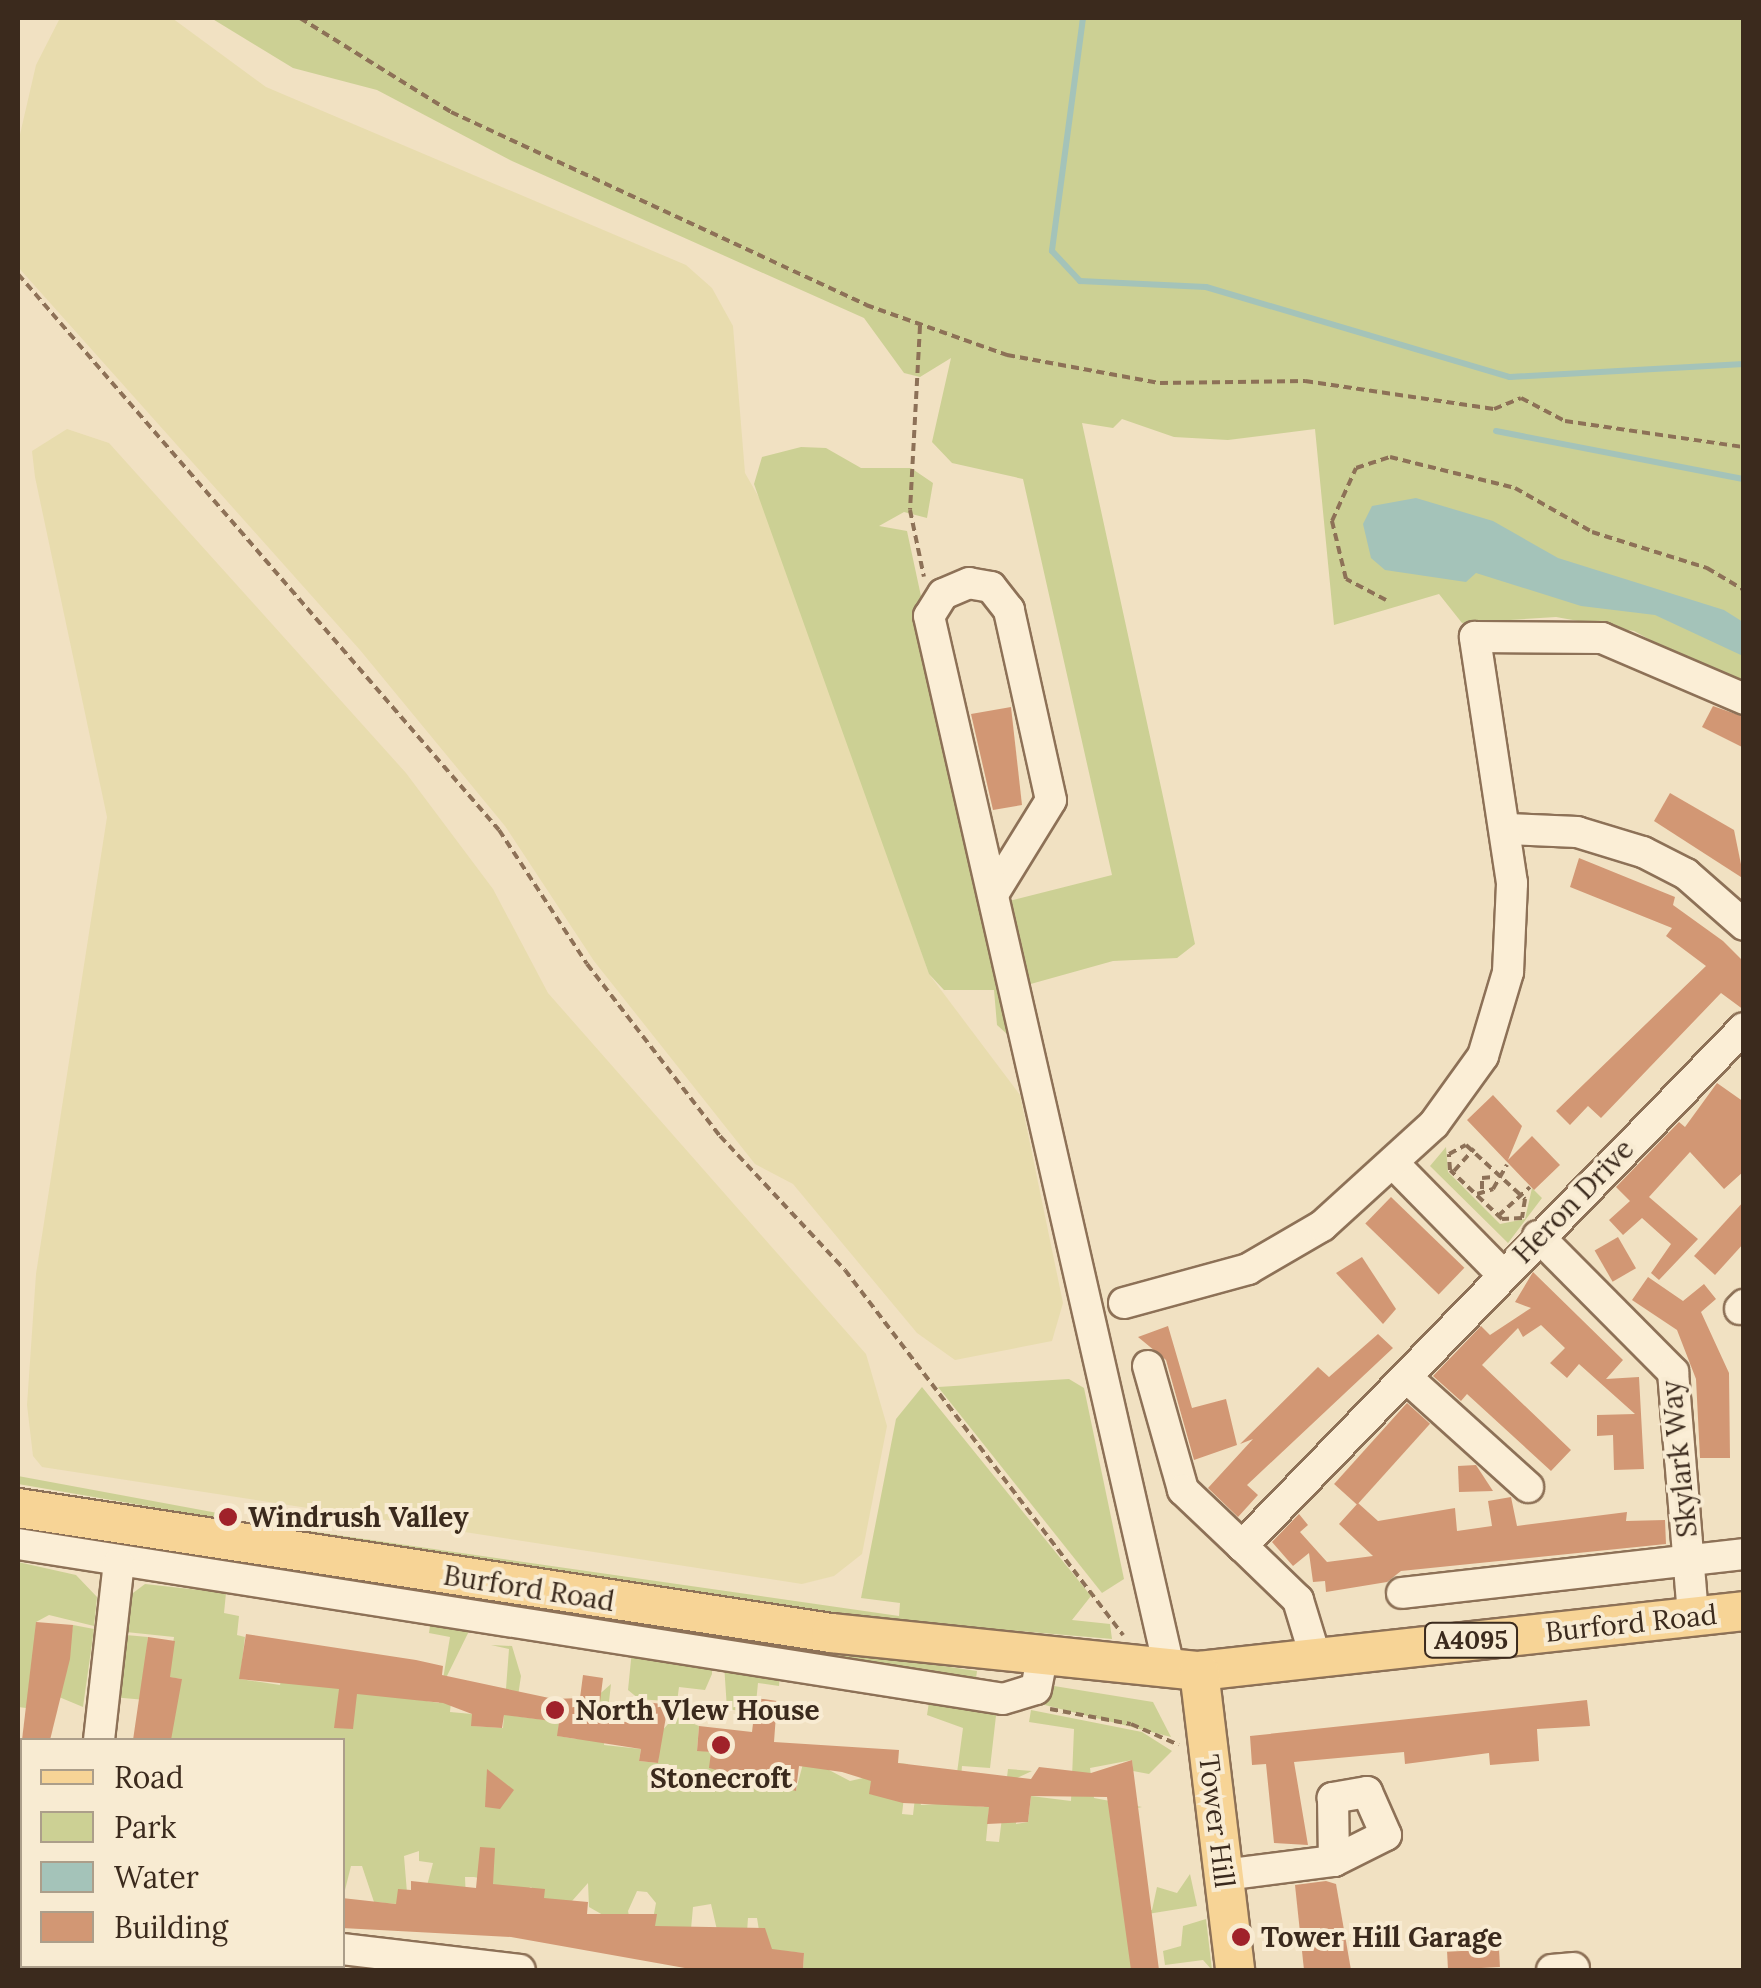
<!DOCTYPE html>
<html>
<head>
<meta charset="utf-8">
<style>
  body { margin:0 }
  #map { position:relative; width:1761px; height:1988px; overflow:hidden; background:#f1e1c2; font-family:Lora,serif }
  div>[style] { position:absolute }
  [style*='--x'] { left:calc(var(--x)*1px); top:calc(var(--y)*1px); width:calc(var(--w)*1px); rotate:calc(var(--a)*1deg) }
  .farmland>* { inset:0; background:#e8dcae }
  .green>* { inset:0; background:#ccd094; transform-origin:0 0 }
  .water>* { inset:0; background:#a4c3b9 }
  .stream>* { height:6px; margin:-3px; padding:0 3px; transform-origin:3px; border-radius:3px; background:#a4c3b9 }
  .building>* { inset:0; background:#d29774; transform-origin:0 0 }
  .path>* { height:4px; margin-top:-2px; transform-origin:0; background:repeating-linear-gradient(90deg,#8d7157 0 8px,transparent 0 13px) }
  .roads { filter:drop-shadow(2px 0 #8d7157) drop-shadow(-2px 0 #8d7157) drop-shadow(0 2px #8d7157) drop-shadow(0 -2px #8d7157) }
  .minor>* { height:30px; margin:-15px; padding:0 15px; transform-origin:15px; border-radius:15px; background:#fbeed6 }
  .major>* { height:38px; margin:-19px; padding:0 19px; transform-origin:19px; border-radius:19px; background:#f7d496 }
  .dots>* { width:28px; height:28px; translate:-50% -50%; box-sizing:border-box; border:5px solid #f8ebd2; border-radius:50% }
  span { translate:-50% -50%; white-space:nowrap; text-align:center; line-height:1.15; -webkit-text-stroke:8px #f8ebd2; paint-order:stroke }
  .shield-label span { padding:2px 8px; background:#f8ebd2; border:2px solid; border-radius:8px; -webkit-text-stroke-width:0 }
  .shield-label { font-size:25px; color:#3b2a1d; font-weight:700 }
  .street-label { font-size:28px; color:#3b2a1d }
  .poi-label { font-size:28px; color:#3b2a1d; font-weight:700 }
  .left { translate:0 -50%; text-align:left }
  .frame { position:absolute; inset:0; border:20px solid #3b2a1d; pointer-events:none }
  .legend { position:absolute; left:20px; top:1738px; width:325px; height:230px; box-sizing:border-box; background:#f8ebd2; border:2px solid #ac9e8a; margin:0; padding:12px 18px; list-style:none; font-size:30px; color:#3b2a1d }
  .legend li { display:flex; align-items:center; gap:20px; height:50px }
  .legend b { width:50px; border:2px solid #ac9e8a }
</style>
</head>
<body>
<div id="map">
  <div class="farmland">
    <i style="clip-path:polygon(60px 18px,172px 18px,266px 87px,686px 265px,712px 288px,733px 326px,745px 473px,769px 515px,929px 974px,1020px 1095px,1063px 1303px,1052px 1341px,955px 1360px,917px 1333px,793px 1184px,755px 1164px,594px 961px,505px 826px,360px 650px,18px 267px,18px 143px,36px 65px)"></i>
    <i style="clip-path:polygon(67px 429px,109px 443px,406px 773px,493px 889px,548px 993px,866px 1354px,887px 1426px,862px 1554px,834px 1576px,802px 1584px,42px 1467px,33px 1456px,27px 1405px,36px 1274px,107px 817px,35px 477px,32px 451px)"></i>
  </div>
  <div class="green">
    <i style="clip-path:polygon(211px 18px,1743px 18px,1743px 691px,1634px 631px,1556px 617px,1462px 623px,1439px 594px,1334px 625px,1315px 429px,1228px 440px,1174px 437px,1122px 419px,1113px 428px,1082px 423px,1195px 944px,1177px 958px,1113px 961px,1027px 985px,1005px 902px,1112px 875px,1023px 479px,952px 463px,932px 442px,951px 358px,920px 377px,904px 373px,864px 318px,512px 161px,377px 90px,293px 68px)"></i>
    <i style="clip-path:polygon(801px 447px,826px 448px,861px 468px,911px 468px,933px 483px,927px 518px,904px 512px,879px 526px,907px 531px,1017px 1043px,997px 1025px,994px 990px,944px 990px,929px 974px,754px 484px,762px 457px)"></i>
    <i style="clip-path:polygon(1446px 1147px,1448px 1172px,1500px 1224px,1525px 1219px,1532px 1188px,1542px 1198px,1508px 1243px,1430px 1166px)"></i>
    <i style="clip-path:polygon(1069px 1379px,1084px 1388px,1124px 1579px,1102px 1593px,938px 1387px)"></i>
    <i style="clip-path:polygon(922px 1387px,1091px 1596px,1072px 1620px,1110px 1624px,1112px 1639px,833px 1615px,233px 1520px,899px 1616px,900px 1603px,861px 1598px,896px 1419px)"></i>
    <i style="clip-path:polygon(18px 1476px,223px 1514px,222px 1519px,18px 1484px)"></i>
    <i style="clip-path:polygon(18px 1562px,76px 1575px,97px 1597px,94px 1626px,49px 1615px,36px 1622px,34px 1709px,18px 1707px)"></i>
    <i style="clip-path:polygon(308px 1573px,977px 1671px,975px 1686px,307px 1583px)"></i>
    <i style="clip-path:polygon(145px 1584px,226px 1593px,224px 1613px,239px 1616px,237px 1635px,245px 1637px,240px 1679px,280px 1685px,283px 1667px,284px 1678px,304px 1681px,309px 1644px,308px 1682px,331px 1688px,340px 1651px,339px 1687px,439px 1703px,450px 1637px,429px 1633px,431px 1619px,472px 1625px,445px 1680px,453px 1682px,450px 1712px,472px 1714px,472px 1726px,503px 1728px,509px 1649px,491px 1645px,512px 1646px,521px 1676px,515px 1716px,559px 1722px,558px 1736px,576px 1739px,578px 1725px,591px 1727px,594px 1699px,611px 1684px,604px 1745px,641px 1749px,639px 1761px,658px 1763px,661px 1732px,675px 1716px,699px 1726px,697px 1750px,711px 1752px,710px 1768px,744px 1760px,750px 1740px,751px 1774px,776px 1779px,776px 1789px,796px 1790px,808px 1745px,832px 1748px,829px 1770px,850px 1781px,872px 1776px,870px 1794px,893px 1797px,898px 1763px,908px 1764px,902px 1814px,913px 1815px,916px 1789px,921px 1805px,953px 1803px,963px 1728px,927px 1715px,929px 1702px,997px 1707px,990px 1768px,962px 1766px,959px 1804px,984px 1807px,990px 1799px,986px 1841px,999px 1842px,1008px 1769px,1032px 1771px,1017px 1778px,1016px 1824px,1028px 1822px,1031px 1796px,1071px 1801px,1074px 1729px,1029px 1722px,1031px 1710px,1142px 1732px,1172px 1751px,1149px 1774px,1133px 1771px,1132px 1760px,1090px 1768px,1094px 1798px,1142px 1807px,1110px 1814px,1119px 1881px,1136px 1912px,1152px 1910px,1157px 1887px,1177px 1893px,1190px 1874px,1197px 1906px,1129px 1917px,1130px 1962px,1140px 1967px,1121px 1970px,803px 1970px,804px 1953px,762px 1949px,757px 1918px,748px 1918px,746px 1946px,730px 1936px,720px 1943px,711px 1904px,693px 1907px,690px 1940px,667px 1937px,667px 1927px,650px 1935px,656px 1903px,647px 1892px,637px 1891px,628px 1911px,632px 1931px,594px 1928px,603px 1915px,589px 1907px,588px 1883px,572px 1901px,578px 1915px,536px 1911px,542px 1898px,531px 1887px,515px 1895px,520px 1908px,484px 1905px,493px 1881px,474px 1877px,465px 1877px,466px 1901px,424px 1897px,433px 1863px,419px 1861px,419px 1851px,404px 1856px,408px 1905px,374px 1902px,362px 1866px,351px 1866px,343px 1898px,342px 1740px,171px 1740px,159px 1732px,167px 1683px,182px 1679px,168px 1677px,174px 1637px,126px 1632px,129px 1596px)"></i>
    <i style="clip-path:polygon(73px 1625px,94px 1629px,83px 1707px,59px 1697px)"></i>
    <i style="left:126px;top:1635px;width:22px;height:63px;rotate:5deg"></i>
    <i style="clip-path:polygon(632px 1650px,712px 1663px,712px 1674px,705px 1690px,679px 1687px,677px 1702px,639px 1699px,628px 1690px)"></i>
    <i style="clip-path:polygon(724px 1664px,780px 1673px,779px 1686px,758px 1683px,755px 1713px,727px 1709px)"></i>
    <i style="clip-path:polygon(1054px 1686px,1153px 1702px,1171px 1737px,1033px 1702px)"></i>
    <i style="clip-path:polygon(1206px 1919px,1212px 1970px,1203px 1960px,1165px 1965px,1163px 1951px,1181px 1946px,1183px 1926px)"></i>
  </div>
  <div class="water">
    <i style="clip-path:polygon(1416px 498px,1493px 521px,1558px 558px,1724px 610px,1743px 622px,1743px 656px,1655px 615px,1581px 606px,1476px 573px,1466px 582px,1385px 570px,1371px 558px,1363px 524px,1372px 506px)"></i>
  </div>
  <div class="stream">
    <i style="--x:1083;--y:18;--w:235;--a:97.6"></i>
    <i style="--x:1052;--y:251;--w:41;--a:47"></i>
    <i style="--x:1080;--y:281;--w:126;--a:2.7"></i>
    <i style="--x:1206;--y:287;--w:317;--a:16.5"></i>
    <i style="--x:1510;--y:377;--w:234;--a:-3.2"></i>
    <i style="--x:1496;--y:431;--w:253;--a:11"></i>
  </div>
  <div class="building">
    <i style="clip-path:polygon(1713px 706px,1744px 717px,1744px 748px,1702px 727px)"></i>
    <i style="clip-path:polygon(1011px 707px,1022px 805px,993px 810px,971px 714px)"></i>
    <i style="clip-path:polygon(1670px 793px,1734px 830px,1744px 879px,1654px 821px)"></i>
    <i style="clip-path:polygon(1579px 858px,1675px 897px,1673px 905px,1723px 941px,1744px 962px,1744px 1010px,1721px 993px,1601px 1118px,1588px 1106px,1570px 1125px,1556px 1111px,1706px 966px,1666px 936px,1672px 928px,1570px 887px)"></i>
    <i style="clip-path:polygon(1717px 1083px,1744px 1102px,1744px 1171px,1724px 1189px,1690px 1152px,1649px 1197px,1698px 1239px,1659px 1280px,1651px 1273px,1671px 1244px,1642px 1218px,1623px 1235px,1609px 1220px,1630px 1201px,1616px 1187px,1679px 1122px,1685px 1127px)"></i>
    <i style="clip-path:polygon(1493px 1095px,1522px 1126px,1508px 1160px,1532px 1136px,1560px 1165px,1534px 1190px,1467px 1120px)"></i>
    <i style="left:1391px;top:1197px;width:102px;height:37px;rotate:44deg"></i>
    <i style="clip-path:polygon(1744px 1201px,1744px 1243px,1715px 1275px,1694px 1256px)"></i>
    <i style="left:1618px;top:1237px;width:36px;height:27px;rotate:60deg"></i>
    <i style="clip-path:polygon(1362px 1257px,1396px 1309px,1383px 1324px,1336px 1273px)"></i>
    <i style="clip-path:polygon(1533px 1272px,1623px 1360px,1606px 1379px,1639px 1377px,1644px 1469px,1614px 1470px,1613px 1435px,1597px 1436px,1597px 1415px,1635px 1414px,1579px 1364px,1567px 1378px,1550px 1363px,1565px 1348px,1541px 1325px,1523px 1337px,1518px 1328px,1482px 1365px,1571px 1450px,1551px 1471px,1467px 1394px,1461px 1401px,1433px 1376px,1481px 1326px,1490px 1335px,1531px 1308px,1515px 1302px)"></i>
    <i style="clip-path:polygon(1648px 1277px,1683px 1301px,1704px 1284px,1716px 1299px,1701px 1312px,1729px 1373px,1730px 1458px,1700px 1458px,1696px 1379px,1677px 1330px,1632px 1300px)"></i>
    <i style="clip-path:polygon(1168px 1326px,1192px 1408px,1226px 1399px,1237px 1445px,1194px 1460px,1166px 1360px,1138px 1337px)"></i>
    <i style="clip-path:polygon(1378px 1334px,1393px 1348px,1247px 1485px,1258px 1495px,1238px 1517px,1208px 1488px,1253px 1439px,1240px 1444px,1318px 1367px,1329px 1377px)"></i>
    <i style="left:1407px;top:1403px;width:31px;height:109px;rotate:42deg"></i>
    <i style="clip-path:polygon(1476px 1465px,1493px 1491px,1459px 1492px,1458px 1466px)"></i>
    <i style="clip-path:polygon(1511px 1497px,1517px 1526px,1627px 1512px,1626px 1521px,1665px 1520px,1666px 1544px,1401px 1571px,1387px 1582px,1326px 1592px,1325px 1581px,1313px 1582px,1309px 1553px,1293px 1566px,1272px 1542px,1299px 1514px,1308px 1525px,1300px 1532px,1327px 1562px,1373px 1556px,1339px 1524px,1358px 1503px,1378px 1521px,1455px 1508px,1457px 1531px,1492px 1526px,1488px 1501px)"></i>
    <i style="clip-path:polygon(36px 1622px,73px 1625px,70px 1659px,50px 1740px,22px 1740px)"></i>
    <i style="clip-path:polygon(246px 1634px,416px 1660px,443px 1666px,442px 1675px,554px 1699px,580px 1698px,583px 1675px,603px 1678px,598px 1718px,632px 1723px,645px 1719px,647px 1702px,668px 1705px,658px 1763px,639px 1761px,641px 1749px,557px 1736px,559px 1722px,504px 1715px,502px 1728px,471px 1726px,472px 1714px,443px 1703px,357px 1694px,353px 1729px,334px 1728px,339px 1689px,239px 1679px)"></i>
    <i style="clip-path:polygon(148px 1637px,175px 1641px,170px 1677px,182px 1679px,171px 1740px,133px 1740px)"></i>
    <i style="clip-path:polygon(756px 1698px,777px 1701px,774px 1742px,899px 1750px,898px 1763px,1031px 1779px,1039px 1767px,1091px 1773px,1132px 1760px,1159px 1970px,1131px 1970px,1107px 1797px,1031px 1796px,1028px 1822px,987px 1824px,989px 1807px,903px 1803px,869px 1794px,871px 1781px,842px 1772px,799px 1766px,796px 1791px,709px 1768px,711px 1752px,697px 1751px,699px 1726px,752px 1732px)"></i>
    <i style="clip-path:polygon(1587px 1700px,1590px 1726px,1537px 1729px,1539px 1761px,1490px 1765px,1489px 1753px,1405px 1764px,1404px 1752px,1294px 1762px,1308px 1845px,1274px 1843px,1266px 1764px,1252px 1765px,1250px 1736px)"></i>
    <i style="clip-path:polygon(487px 1769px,514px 1790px,500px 1809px,485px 1807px)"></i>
    <i style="clip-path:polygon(480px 1847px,495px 1848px,493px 1884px,545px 1889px,544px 1898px,588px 1902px,587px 1914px,657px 1914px,655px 1926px,765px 1928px,772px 1949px,804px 1953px,803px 1970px,696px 1970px,511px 1937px,342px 1928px,342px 1898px,396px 1904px,398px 1889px,411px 1890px,411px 1881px,476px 1888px)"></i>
    <i style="clip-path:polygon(1326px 1881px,1336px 1884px,1351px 1970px,1304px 1970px,1295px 1885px)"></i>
    <i style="left:1499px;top:1949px;width:18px;height:52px;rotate:87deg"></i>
  </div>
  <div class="path">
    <i style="--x:300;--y:18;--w:178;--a:31.9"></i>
    <i style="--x:451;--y:112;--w:458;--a:24.9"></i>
    <i style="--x:866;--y:305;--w:150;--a:19.5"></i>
    <i style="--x:1007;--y:355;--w:156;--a:10.4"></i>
    <i style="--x:1160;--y:383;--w:145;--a:-0.8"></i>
    <i style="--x:1305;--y:381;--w:191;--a:8.4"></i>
    <i style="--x:1494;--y:409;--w:29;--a:-22"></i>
    <i style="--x:1521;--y:398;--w:50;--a:27.6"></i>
    <i style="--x:1565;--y:421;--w:181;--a:8.3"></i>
    <i style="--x:18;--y:274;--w:735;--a:49.14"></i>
    <i style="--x:499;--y:830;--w:160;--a:56.7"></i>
    <i style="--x:587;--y:964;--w:217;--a:52.3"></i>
    <i style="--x:720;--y:1136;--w:183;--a:47"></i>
    <i style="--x:845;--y:1270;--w:459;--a:52.7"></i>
    <i style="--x:920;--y:326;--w:184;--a:93.1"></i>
    <i style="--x:910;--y:510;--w:68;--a:78.2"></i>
    <i style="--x:1386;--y:600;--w:45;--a:-152.3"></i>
    <i style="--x:1346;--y:579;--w:60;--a:-103.6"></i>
    <i style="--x:1332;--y:521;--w:58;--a:-65.6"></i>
    <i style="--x:1356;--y:468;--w:36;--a:-18"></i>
    <i style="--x:1390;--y:457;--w:129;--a:13.9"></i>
    <i style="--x:1515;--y:488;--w:89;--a:29.7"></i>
    <i style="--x:1592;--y:532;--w:121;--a:17.4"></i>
    <i style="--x:1707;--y:568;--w:43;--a:30.7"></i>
    <i style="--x:1466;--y:1145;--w:80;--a:42.5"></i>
    <i style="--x:1525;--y:1199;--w:19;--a:99"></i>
    <i style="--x:1522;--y:1218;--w:20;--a:177"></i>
    <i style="--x:1502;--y:1219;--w:71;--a:-136.7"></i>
    <i style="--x:1450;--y:1170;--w:16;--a:-94"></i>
    <i style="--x:1449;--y:1154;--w:19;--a:-28"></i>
    <i style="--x:1454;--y:1171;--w:30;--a:-48"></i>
    <i style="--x:1482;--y:1189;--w:11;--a:-90"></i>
    <i style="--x:1482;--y:1178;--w:11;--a:-5"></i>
    <i style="--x:1477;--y:1194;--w:17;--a:-17"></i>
    <i style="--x:1493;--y:1189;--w:28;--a:-60"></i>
    <i style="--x:1498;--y:1216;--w:43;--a:-42.2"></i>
    <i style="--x:1050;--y:1709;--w:82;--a:10.5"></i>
    <i style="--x:1131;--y:1724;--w:52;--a:23.6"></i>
  </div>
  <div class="roads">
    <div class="minor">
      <i style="--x:1508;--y:829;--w:69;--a:2.5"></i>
      <i style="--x:1577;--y:832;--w:69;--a:16.9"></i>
      <i style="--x:1643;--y:852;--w:48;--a:27.1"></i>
      <i style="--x:1686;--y:874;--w:77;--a:41.3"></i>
      <i style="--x:993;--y:894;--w:110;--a:-58.3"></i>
      <i style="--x:1051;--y:800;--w:195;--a:-102.5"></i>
      <i style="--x:1009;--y:610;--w:29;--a:-128"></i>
      <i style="--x:991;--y:587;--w:22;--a:-170"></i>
      <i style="--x:969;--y:583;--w:28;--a:157"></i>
      <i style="--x:943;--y:594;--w:26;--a:122"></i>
      <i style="--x:929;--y:616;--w:1078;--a:77.14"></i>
      <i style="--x:1394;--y:1164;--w:154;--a:45.5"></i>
      <i style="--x:1538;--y:1236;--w:192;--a:45.2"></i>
      <i style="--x:1673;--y:1372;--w:245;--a:85.3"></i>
      <i style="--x:1124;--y:1303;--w:129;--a:-15.3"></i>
      <i style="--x:1248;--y:1269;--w:86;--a:-30.2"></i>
      <i style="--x:1322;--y:1226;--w:151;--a:-42.3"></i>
      <i style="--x:1434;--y:1124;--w:84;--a:-54.2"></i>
      <i style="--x:1483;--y:1056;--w:88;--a:-73.4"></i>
      <i style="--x:1508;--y:972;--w:89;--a:-87.4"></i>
      <i style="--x:1512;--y:883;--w:249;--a:-98.6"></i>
      <i style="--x:1475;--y:637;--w:127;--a:0.5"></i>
      <i style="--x:1602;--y:638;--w:155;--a:23.2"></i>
      <i style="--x:1740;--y:1309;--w:6;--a:-45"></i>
      <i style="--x:1148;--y:1366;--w:129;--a:74.2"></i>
      <i style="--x:1183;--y:1490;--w:81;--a:43.5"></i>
      <i style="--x:1407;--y:1378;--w:163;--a:42"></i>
      <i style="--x:18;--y:1544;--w:997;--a:8.94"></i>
      <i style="--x:1003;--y:1699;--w:34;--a:-17"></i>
      <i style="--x:1036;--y:1689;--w:33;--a:-79"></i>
      <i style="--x:1402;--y:1593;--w:344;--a:-6.5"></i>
      <i style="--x:1316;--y:1659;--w:62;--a:-107"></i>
      <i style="--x:1298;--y:1600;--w:78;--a:-136"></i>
      <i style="--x:1242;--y:1546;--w:721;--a:-45.9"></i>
      <i style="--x:99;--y:1740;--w:178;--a:-83.6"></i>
      <i style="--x:1224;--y:1875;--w:111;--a:-7.3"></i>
      <i style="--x:1334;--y:1861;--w:58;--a:-26.6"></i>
      <i style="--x:1386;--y:1835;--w:47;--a:-113.8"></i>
      <i style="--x:1367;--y:1792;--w:35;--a:170"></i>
      <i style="--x:1333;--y:1798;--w:63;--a:89.1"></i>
      <i style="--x:342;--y:1949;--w:179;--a:6.7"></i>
      <i style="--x:138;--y:1966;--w:4;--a:63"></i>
      <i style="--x:1552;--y:1970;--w:22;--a:-5"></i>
    </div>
    <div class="major">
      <i style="--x:18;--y:1508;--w:823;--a:8.74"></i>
      <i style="--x:831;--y:1633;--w:370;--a:5.9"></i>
      <i style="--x:1199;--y:1671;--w:548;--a:-6.28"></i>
      <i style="--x:1199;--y:1671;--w:301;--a:83.1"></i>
    </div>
  </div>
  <div class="dots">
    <i style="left:228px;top:1517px;background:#a0222a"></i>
    <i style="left:555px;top:1710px;background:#a0222a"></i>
    <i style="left:721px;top:1745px;background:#a0222a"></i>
    <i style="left:1241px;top:1937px;background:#a0222a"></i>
  </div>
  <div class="shield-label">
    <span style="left:1471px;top:1640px">A4095</span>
  </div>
  <div class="street-label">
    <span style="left:1573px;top:1201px;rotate:-46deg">Heron Drive</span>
    <span style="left:1679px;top:1459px;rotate:-96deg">Skylark Way</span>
    <span style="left:529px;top:1588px;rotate:9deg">Burford Road</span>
    <span style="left:1631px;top:1623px;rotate:-6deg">Burford Road</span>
    <span style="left:1217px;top:1821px;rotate:83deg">Tower Hill</span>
  </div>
  <div class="poi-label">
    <span class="left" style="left:248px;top:1517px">Windrush Valley</span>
    <span class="left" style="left:575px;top:1710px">North Vlew House</span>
    <span style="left:721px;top:1778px">Stonecroft</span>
    <span class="left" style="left:1261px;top:1937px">Tower Hill Garage</span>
  </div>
  <div class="frame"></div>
  <ul class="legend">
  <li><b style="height:12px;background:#f7d496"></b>Road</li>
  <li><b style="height:28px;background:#ccd094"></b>Park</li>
  <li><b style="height:28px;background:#a4c3b9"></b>Water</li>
  <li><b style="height:28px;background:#d29774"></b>Building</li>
  </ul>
</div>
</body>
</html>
